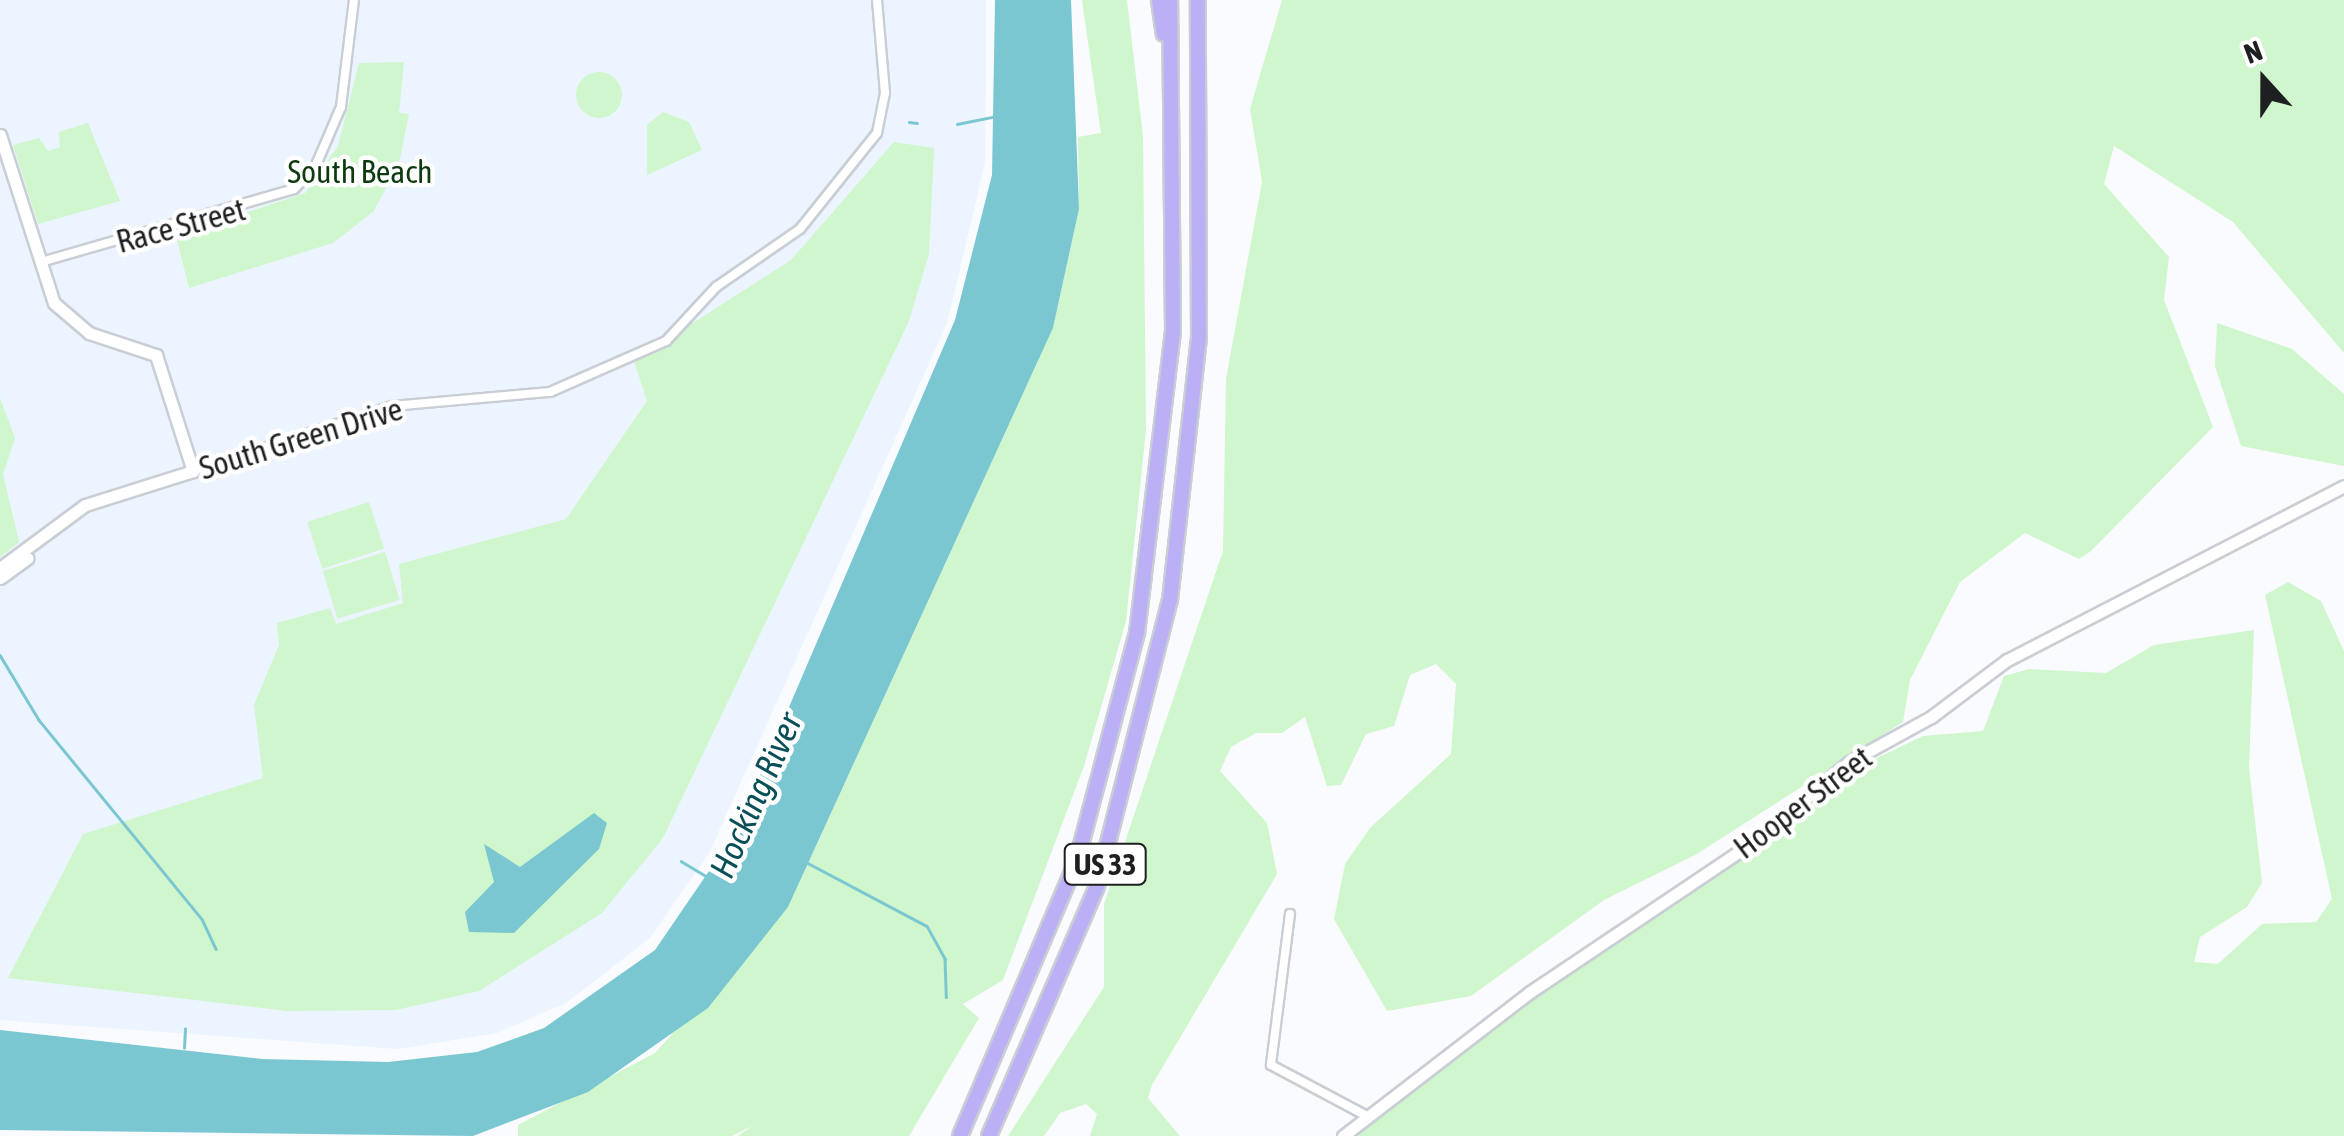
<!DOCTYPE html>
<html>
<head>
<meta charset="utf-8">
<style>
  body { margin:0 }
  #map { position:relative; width:2344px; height:1136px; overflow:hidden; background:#f9fbfe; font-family:"Asap Condensed",sans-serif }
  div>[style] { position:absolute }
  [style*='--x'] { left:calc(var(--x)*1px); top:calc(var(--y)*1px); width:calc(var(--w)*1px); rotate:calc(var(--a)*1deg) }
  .built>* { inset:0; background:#ecf4ff }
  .green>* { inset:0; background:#cff6cd; transform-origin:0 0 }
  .round { border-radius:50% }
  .water>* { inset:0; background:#7bc7d1 }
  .stream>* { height:2.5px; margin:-1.25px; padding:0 1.25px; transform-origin:1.25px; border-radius:1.25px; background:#7bc7d1 }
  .roads { filter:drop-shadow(2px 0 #c9ced5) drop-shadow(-2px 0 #c9ced5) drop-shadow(0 2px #c9ced5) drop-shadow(0 -2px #c9ced5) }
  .street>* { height:8px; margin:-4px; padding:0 4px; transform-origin:4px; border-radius:4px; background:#fff }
  .secondary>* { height:11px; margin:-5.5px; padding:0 5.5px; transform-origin:5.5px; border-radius:5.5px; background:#fff }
  .highway>* { height:14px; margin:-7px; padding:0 7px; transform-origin:7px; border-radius:7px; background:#bbaff5 }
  span { translate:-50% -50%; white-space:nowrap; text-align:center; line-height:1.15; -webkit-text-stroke:9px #fff; paint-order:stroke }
  .shield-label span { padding:2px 8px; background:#fff; border:2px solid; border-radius:8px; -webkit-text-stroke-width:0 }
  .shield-label { font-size:30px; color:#1d1f21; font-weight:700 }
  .park-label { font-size:32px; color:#0e3a0f }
  .street-label { font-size:32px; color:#1d1f21 }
  .water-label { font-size:35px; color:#084f57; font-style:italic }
  .north { position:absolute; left:2214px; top:30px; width:100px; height:100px; -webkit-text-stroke:8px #fff; paint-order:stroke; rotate:339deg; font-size:28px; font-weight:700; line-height:40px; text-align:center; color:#1d1f21 }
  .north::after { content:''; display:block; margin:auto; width:35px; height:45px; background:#1d1f21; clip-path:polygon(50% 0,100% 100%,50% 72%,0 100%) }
</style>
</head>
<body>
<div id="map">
  <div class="built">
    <i style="clip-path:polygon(0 0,986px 0,985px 163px,947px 323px,709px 853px,650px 938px,566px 1003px,497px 1033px,398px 1049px,0 1020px)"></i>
  </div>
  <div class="green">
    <i style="clip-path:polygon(1082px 0,1127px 0,1143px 136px,1146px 430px,1126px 621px,1084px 766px,1003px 980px,963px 1004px,979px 1018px,909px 1136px,738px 1136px,752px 1126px,732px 1136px,518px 1136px,518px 1125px,655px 1053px,788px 907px,1053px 328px,1079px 209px,1078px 137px,1101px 133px)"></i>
    <i style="clip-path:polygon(1282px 0,2344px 0,2344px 353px,2233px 222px,2114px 146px,2104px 184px,2169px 257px,2164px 300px,2213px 427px,2091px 551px,2079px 559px,2025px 533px,1960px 582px,1910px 680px,1903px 722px,1695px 855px,1604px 900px,1471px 996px,1387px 1011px,1334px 919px,1345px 864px,1370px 828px,1451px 754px,1456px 684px,1436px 664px,1410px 675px,1394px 726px,1366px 734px,1341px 785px,1327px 786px,1305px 717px,1282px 733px,1256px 733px,1231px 747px,1220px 771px,1267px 823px,1277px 874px,1152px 1085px,1148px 1098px,1180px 1136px,1090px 1136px,1097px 1114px,1086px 1104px,1060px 1113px,1044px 1136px,1008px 1136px,1104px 987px,1104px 904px,1223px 551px,1226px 379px,1262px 182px,1250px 109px)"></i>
    <i style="clip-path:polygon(404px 62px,399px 113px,409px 114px,399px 163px,374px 211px,333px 243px,189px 288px,176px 236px,305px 193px,338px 146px,359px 63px)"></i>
    <i class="round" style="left:576px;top:72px;width:46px;height:46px"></i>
    <i style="clip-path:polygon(663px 112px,689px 122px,702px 150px,647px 175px,647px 125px)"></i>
    <i style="clip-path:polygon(88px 123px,120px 201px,38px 224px,13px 145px,39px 138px,48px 151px,60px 147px,59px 132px)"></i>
    <i style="clip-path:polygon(894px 142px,934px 148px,929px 254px,909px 321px,663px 838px,602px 913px,479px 991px,396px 1010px,287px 1011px,8px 978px,83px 834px,263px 778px,254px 705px,279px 645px,277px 623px,330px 608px,336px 624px,403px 603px,399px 564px,566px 519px,647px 401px,634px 361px,791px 260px)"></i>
    <i style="clip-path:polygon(2217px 323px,2292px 349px,2344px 394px,2344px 466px,2241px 446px,2215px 366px)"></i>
    <i style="clip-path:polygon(0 398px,15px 438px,3px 474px,19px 542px,0 557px)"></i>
    <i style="left:369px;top:502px;width:49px;height:65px;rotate:72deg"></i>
    <i style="left:385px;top:552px;width:50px;height:65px;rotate:73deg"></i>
    <i style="clip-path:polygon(2288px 582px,2321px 601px,2344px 651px,2344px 1136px,1353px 1136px,1498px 1020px,1744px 857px,1835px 778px,1923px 736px,1983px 731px,2004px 676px,2029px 669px,2106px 673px,2154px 645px,2254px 630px,2249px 767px,2262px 883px,2247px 907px,2200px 937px,2194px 962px,2218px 964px,2262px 924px,2316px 922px,2332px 899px,2265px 595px)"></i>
  </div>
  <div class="water">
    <i style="clip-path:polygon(995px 0,1071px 0,1079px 209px,1053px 328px,788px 907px,708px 1008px,588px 1092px,473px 1136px,0 1130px,0 1030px,262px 1059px,388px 1062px,477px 1052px,544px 1028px,655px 950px,735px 833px,955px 320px,992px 175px)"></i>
    <i style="clip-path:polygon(594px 813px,607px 823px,599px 849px,514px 933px,469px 932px,465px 912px,494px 882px,484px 844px,520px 867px)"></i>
  </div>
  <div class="stream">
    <i style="--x:909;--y:122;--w:8;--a:7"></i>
    <i style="--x:957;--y:124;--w:41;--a:-11.3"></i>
    <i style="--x:0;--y:655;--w:76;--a:59"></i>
    <i style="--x:39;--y:720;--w:257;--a:50.7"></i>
    <i style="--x:202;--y:919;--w:33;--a:65"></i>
    <i style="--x:681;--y:861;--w:33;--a:31"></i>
    <i style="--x:806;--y:862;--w:137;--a:27.9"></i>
    <i style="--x:927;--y:926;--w:38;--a:61"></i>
    <i style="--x:945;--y:959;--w:38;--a:88"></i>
    <i style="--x:184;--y:1048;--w:19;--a:-87"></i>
  </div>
  <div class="roads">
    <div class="street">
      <i style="--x:41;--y:262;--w:263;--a:-16.1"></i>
      <i style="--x:294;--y:189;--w:33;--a:-47"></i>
      <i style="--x:316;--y:165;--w:63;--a:-66.7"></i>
      <i style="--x:341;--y:107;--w:108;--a:-83.1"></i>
      <i style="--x:193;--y:471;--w:209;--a:-18.1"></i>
      <i style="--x:392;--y:406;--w:159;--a:-5.1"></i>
      <i style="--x:550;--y:392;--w:127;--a:-23.7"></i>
      <i style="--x:666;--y:341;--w:74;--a:-47.2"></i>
      <i style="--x:716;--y:287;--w:102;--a:-34.6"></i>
      <i style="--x:800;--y:229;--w:123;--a:-51.3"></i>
      <i style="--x:877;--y:133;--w:41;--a:-78.7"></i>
      <i style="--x:885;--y:93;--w:93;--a:-94.9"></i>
      <i style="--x:1290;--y:914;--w:152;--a:97.2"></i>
      <i style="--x:1271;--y:1065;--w:111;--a:28"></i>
    </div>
    <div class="secondary">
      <i style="--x:0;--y:135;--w:176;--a:72.2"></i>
      <i style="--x:54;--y:303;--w:46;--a:40.6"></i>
      <i style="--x:89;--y:333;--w:71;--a:18.2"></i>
      <i style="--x:156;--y:355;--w:122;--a:72.3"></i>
      <i style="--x:193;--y:471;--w:113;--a:162.5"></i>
      <i style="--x:85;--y:505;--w:106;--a:143.5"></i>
      <i style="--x:0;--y:578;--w:34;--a:-36"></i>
      <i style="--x:1343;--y:1136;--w:236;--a:-37.6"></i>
      <i style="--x:1530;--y:992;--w:267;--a:-33.9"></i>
      <i style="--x:1752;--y:843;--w:126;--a:-39.9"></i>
      <i style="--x:1849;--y:762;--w:94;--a:-28.8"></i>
      <i style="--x:1931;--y:717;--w:95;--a:-36.9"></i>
      <i style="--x:2007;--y:660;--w:379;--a:-27.3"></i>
    </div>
    <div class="highway">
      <i style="--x:1159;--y:0;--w:34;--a:82"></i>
      <i style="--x:960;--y:1136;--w:300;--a:-67"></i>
      <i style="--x:1077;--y:860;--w:235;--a:-75.2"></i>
      <i style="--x:1137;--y:633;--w:303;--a:-83.2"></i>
      <i style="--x:1173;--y:332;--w:332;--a:-90.5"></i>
      <i style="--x:989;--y:1136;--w:272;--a:-66.6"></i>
      <i style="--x:1097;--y:886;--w:295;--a:-75.7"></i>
      <i style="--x:1170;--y:600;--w:263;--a:-83.7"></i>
      <i style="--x:1199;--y:339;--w:339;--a:-90.2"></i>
    </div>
  </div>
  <div class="shield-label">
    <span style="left:1105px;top:864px">US 33</span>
  </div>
  <div class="park-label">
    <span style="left:360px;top:172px">South Beach</span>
  </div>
  <div class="street-label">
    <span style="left:181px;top:226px;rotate:-15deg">Race Street</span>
    <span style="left:301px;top:439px;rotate:-17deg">South Green Drive</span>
    <span style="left:1803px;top:803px;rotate:-37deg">Hooper Street</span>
  </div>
  <div class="water-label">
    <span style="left:755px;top:795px;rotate:-66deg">Hocking River</span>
  </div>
  <div class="north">N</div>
</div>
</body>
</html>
